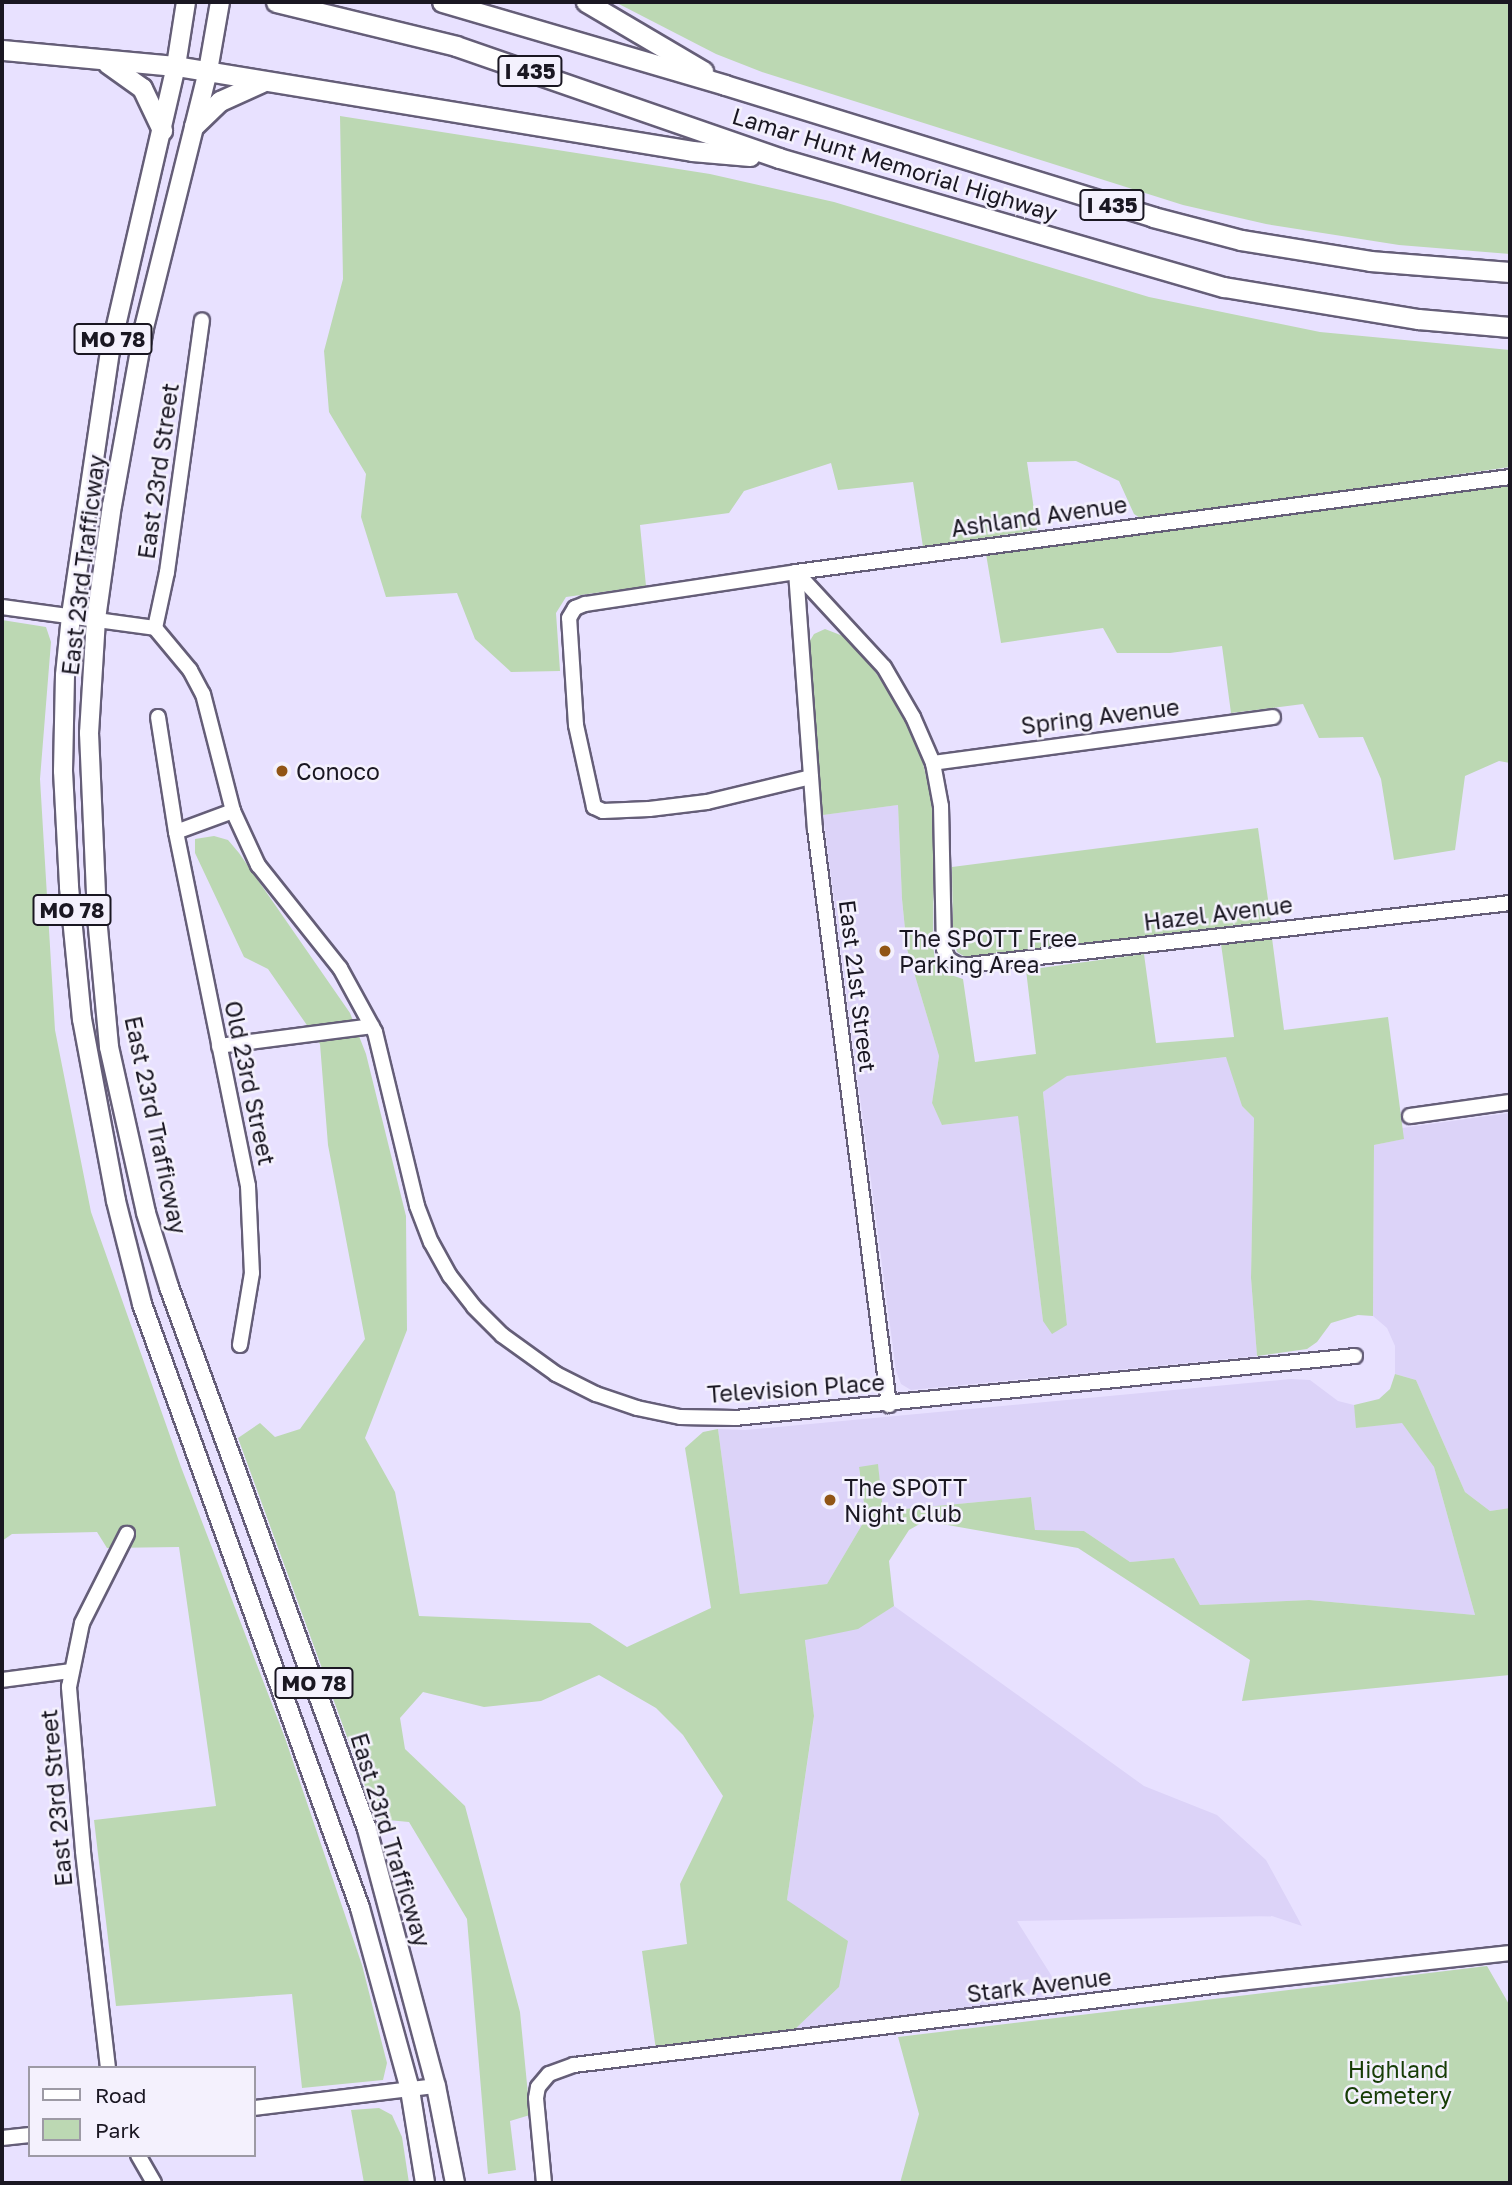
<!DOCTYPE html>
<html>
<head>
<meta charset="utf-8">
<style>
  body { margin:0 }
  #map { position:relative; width:1512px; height:2185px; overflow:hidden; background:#e8e1ff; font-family:"Golos Text",sans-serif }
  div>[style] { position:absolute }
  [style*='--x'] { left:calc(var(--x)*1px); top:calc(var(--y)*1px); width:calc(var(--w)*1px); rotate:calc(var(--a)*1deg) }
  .built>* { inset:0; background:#dcd3f8 }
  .green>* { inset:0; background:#bcd8b3 }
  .roads { filter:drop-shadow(2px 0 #655e78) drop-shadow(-2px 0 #655e78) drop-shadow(0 2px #655e78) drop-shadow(0 -2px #655e78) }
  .minor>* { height:14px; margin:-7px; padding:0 7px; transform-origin:7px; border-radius:7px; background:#fff }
  .major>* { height:18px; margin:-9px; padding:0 9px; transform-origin:9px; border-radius:9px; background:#fff }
  .highway>* { height:19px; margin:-9.5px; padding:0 9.5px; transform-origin:9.5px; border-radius:9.5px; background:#fff }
  .dots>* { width:19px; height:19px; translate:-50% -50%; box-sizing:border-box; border:4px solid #f4f1fd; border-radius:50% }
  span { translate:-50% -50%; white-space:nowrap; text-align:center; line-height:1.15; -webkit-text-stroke:5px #f4f1fd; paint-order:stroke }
  .shield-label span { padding:2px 5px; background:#f4f1fd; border:2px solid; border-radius:5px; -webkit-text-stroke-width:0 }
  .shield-label { font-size:21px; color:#1a1722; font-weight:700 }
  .street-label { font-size:23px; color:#1a1722 }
  .poi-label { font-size:23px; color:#1a1722 }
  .left { translate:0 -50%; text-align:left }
  .park-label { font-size:23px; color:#173d06 }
  .frame { position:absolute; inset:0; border:4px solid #1a1722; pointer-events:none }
  .legend { position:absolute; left:28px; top:2066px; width:228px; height:91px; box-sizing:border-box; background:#f4f1fd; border:2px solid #9d9aa5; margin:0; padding:9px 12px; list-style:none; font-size:21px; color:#1a1722 }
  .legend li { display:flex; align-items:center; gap:14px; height:35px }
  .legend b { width:35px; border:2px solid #9d9aa5 }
</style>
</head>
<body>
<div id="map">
  <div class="built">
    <i style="clip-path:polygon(898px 805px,902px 899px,907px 949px,939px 1056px,932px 1103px,943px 1125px,1018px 1115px,1043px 1321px,1067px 1325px,1043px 1092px,1066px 1076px,1227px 1057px,1242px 1106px,1254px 1118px,1251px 1278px,1257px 1356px,911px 1390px,901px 1384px,896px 1371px,823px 815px)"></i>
    <i style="clip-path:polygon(1509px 1113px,1510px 1508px,1490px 1511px,1465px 1492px,1416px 1380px,1395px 1374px,1395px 1346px,1387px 1328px,1373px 1316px,1374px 1145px,1403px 1139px,1402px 1128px)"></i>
    <i style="clip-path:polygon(1291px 1379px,1310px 1380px,1338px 1401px,1354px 1405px,1357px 1428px,1402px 1422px,1434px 1467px,1475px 1615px,1309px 1600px,1200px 1605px,1174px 1558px,1130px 1562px,1084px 1531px,1035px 1530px,1031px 1497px,882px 1511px,878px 1465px,859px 1468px,866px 1518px,827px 1584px,740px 1594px,718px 1429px,745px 1430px)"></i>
    <i style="clip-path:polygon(894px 1606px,1144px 1786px,1217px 1815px,1266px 1860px,1302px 1926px,1272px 1916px,1017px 1921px,1063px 1994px,791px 2033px,839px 1987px,787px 1900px,814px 1717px,805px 1639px,858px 1628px)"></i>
  </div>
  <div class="green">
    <i style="clip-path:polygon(615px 2px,1510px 2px,1510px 254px,1399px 245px,1266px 224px,1183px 205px,762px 72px,716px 54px)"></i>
    <i style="clip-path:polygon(340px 116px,710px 174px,834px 202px,1149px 297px,1320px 332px,1510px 350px,1510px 467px,1261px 502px,1263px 518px,1510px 485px,1510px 763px,1499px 761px,1465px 776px,1455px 850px,1394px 860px,1381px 779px,1363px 737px,1319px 738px,1303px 704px,1231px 713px,1222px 646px,1170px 653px,1117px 653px,1103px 628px,1001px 643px,986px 554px,1157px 529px,1134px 514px,1119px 481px,1076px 461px,1027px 462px,1037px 530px,923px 547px,913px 482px,838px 490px,831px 463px,744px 491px,729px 513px,640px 525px,646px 586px,566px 597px,556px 613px,560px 671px,511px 672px,475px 639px,457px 593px,386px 597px,361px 517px,366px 474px,329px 412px,324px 351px,343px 279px)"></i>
    <i style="clip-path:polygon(2px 620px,46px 627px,51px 642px,40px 779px,55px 1030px,91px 1212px,181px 1467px,285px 1738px,362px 1965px,387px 2063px,383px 2080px,302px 2088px,292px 1994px,116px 2006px,94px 1820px,216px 1806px,179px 1547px,107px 1548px,97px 1532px,12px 1534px,2px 1541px)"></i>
    <i style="clip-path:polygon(825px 629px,843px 636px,874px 670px,901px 710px,921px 755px,931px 797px,934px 831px,933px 944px,936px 970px,963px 979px,975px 1062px,1036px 1054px,1026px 970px,1144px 954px,1156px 1043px,1234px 1037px,1221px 944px,1272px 938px,1284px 1030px,1388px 1017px,1404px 1139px,1374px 1145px,1373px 1316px,1358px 1315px,1331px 1323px,1317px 1342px,1307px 1349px,1257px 1356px,1251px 1278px,1254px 1118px,1242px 1106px,1226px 1057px,1067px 1076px,1043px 1092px,1067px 1325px,1052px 1334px,1043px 1321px,1018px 1116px,942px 1125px,932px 1103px,939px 1056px,907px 949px,902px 899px,898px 805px,823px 815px,808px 644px,814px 634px)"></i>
    <i style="clip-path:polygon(1258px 828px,1271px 921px,967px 958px,957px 952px,953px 939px,952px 867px)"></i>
    <i style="clip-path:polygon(214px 836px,228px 840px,239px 853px,350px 1013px,366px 1054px,406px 1216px,407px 1330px,365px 1438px,395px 1492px,419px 1616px,590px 1623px,627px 1647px,711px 1608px,685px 1448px,703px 1432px,718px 1429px,740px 1594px,827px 1584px,866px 1518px,859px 1467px,878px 1464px,883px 1511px,1031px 1497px,1035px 1530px,1084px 1531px,1130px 1562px,1174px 1558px,1200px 1605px,1309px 1600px,1475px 1615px,1434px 1467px,1402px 1423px,1356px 1428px,1354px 1405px,1379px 1399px,1390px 1389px,1395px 1374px,1416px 1380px,1465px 1492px,1490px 1511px,1510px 1508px,1510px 1675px,1242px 1701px,1250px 1660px,1078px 1548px,925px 1521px,909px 1530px,889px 1561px,894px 1606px,858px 1629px,805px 1640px,814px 1716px,787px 1900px,848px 1941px,839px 1987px,791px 2033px,656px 2050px,642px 1951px,687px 1944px,680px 1884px,723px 1796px,683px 1735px,656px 1708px,599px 1675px,541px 1701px,484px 1707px,423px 1692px,400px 1718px,405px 1749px,465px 1806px,520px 2012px,530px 2115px,510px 2121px,516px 2170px,488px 2174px,467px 1919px,409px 1822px,377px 1819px,238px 1438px,260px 1423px,275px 1437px,300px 1429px,365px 1339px,328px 1145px,320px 1044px,268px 969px,244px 957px,195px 853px,195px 839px)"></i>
    <i style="clip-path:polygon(1487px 1966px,1510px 2006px,1510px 2183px,900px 2183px,919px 2114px,898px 2037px)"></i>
    <i style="clip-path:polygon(379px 2108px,392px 2115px,402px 2137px,409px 2183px,364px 2183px,351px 2110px)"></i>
  </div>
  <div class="roads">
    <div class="minor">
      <i style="--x:796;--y:572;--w:129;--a:47.2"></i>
      <i style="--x:884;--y:667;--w:58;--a:59.9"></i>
      <i style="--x:913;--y:717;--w:50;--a:66.5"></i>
      <i style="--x:933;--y:763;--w:44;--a:79.5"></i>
      <i style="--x:941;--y:806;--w:143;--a:88.8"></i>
      <i style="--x:944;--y:949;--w:11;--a:68"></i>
      <i style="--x:948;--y:959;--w:14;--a:30"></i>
      <i style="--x:960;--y:966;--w:554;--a:-6.53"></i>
      <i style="--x:796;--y:572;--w:258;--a:85.8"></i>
      <i style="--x:815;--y:829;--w:581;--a:82.68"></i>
      <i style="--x:2;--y:607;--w:154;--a:7.8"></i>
      <i style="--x:155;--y:628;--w:55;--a:50.2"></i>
      <i style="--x:190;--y:670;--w:27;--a:62"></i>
      <i style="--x:203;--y:694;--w:121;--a:75.6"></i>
      <i style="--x:233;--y:811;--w:60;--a:65.2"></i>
      <i style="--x:258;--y:865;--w:132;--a:51.5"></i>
      <i style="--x:340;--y:968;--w:73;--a:61.3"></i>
      <i style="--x:375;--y:1032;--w:179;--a:76.4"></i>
      <i style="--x:417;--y:1206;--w:39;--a:69"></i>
      <i style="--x:431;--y:1242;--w:39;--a:61"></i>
      <i style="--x:450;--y:1276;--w:39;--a:52"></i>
      <i style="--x:474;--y:1307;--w:40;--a:45"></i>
      <i style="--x:502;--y:1335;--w:67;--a:35.8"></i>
      <i style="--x:556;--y:1374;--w:45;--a:26.6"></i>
      <i style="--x:596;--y:1394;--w:43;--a:18.9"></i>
      <i style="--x:637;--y:1408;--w:44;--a:11.8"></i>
      <i style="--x:680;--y:1417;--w:55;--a:1"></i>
      <i style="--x:735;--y:1418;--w:623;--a:-5.71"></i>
      <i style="--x:155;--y:628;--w:57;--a:-77.9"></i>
      <i style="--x:167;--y:572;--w:254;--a:-82.1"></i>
      <i style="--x:158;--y:717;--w:116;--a:81.1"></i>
      <i style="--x:176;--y:832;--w:361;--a:78.5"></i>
      <i style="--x:248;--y:1186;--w:87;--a:87.4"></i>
      <i style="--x:252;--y:1273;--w:73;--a:99.5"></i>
      <i style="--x:933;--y:763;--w:343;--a:-7.7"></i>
      <i style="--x:811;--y:777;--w:107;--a:166.5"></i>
      <i style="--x:707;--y:802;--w:58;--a:173.1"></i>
      <i style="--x:649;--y:809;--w:46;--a:177.5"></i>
      <i style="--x:603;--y:811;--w:10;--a:-156"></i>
      <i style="--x:594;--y:807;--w:84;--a:-102.4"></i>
      <i style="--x:576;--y:725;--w:107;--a:-93.7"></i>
      <i style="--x:569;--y:618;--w:12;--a:-59"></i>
      <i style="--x:575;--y:608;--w:11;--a:-22"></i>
      <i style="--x:585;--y:604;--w:213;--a:-8.6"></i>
      <i style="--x:796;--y:572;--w:720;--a:-7.58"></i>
      <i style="--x:176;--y:832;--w:61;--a:-20.2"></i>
      <i style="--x:219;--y:1046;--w:154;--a:-7.4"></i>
      <i style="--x:1410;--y:1116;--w:101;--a:-8"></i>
      <i style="--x:2;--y:1680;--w:69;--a:-7.5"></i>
      <i style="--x:108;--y:2068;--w:218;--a:-96.6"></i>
      <i style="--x:83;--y:1851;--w:165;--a:-94.9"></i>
      <i style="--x:69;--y:1687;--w:65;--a:-78.5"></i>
      <i style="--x:82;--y:1623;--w:100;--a:-63.2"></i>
      <i style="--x:254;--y:2108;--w:183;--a:-6.9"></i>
      <i style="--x:2;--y:2138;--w:28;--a:-6"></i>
      <i style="--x:138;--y:2155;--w:32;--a:60"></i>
      <i style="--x:544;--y:2183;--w:85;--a:-95.4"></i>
      <i style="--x:536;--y:2098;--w:11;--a:-80"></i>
      <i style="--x:538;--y:2087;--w:17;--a:-50"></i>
      <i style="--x:549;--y:2074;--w:27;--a:-20"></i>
      <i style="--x:574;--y:2065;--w:652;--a:-7.05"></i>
      <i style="--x:1221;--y:1985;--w:291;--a:-6.3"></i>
    </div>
    <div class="major">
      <i style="--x:186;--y:2;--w:65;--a:98.9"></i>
      <i style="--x:176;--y:66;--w:293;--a:103"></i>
      <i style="--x:110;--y:351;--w:268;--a:98.4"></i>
      <i style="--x:71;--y:616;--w:59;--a:95.8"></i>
      <i style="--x:65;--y:675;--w:96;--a:91.2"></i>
      <i style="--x:63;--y:771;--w:116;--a:87"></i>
      <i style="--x:69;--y:887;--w:133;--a:84.4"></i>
      <i style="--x:82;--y:1019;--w:185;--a:79.4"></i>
      <i style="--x:116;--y:1201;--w:106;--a:75.8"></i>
      <i style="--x:142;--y:1304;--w:642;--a:70.15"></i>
      <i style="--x:360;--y:1908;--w:189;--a:74.6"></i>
      <i style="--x:410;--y:2090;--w:94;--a:80.8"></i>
      <i style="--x:220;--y:2;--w:70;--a:99.9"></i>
      <i style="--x:208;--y:71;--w:265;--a:104"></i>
      <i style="--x:144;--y:328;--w:180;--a:100.2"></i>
      <i style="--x:112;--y:505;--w:115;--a:98"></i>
      <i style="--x:96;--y:619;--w:114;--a:93.5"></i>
      <i style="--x:89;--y:733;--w:184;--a:87.5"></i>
      <i style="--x:97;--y:917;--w:131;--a:84.7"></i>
      <i style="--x:109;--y:1047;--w:170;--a:77.4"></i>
      <i style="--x:146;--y:1213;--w:77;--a:72.7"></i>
      <i style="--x:169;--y:1287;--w:577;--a:69.93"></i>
      <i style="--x:367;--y:1829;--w:266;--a:75"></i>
      <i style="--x:436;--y:2086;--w:99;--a:78.9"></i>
    </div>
    <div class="highway">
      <i style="--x:276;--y:2;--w:185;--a:13.7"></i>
      <i style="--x:456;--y:46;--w:342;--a:19.1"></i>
      <i style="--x:779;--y:158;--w:463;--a:16.2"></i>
      <i style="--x:1224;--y:287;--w:197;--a:9.4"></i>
      <i style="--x:1418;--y:319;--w:92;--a:5"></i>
      <i style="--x:442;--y:2;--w:295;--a:16.3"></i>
      <i style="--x:725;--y:85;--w:448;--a:17.1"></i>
      <i style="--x:1153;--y:217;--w:91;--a:14.6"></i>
      <i style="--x:1241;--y:240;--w:131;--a:9.2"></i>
      <i style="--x:1370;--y:261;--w:140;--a:4.5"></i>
      <i style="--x:586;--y:2;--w:136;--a:30.5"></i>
      <i style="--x:2;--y:50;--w:175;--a:5.3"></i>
      <i style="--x:176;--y:66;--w:523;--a:9.35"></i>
      <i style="--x:692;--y:151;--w:58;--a:4.9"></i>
      <i style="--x:107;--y:63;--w:43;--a:35.5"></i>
      <i style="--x:142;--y:88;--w:47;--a:64.5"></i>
      <i style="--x:194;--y:126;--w:36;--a:-44"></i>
      <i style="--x:220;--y:101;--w:46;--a:-24.3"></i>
    </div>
  </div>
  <div class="dots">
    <i style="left:282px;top:771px;background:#915515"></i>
    <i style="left:885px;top:951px;background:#915515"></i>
    <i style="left:830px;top:1500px;background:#915515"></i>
  </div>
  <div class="shield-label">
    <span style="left:530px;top:71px">I 435</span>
    <span style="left:1112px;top:205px">I 435</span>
    <span style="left:113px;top:339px">MO 78</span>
    <span style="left:72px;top:910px">MO 78</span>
    <span style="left:314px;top:1683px">MO 78</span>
  </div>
  <div class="street-label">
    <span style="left:895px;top:164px;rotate:17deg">Lamar Hunt Memorial Highway</span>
    <span style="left:158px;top:471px;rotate:-82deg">East 23rd Street</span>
    <span style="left:1039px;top:516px;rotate:-8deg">Ashland Avenue</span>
    <span style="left:83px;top:565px;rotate:-83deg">East 23rd Trafficway</span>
    <span style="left:1100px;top:716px;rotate:-7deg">Spring Avenue</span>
    <span style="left:1218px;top:913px;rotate:-7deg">Hazel Avenue</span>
    <span style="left:858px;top:986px;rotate:83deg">East 21st Street</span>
    <span style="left:250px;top:1083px;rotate:78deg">Old 23rd Street</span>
    <span style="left:156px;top:1125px;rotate:78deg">East 23rd Trafficway</span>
    <span style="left:796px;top:1388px;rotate:-4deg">Television Place</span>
    <span style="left:56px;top:1798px;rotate:-95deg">East 23rd Street</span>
    <span style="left:391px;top:1840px;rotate:73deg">East 23rd Trafficway</span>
    <span style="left:1039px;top:1985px;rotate:-7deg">Stark Avenue</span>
  </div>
  <div class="poi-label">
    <span class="left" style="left:296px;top:771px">Conoco</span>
    <span class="left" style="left:899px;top:951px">The SPOTT Free<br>Parking Area</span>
    <span class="left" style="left:844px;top:1500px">The SPOTT<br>Night Club</span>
  </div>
  <div class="park-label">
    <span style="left:1398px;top:2082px">Highland<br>Cemetery</span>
  </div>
  <div class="frame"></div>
  <ul class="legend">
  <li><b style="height:9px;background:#fff"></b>Road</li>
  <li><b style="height:19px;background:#bcd8b3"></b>Park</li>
  </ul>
</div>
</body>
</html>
